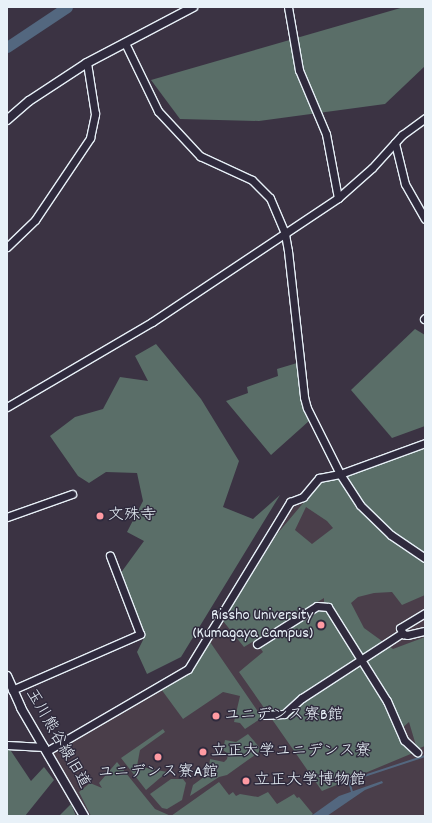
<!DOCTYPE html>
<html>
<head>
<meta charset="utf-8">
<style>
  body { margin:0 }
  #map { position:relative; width:432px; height:823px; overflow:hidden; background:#3b3343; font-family:Dekko,"Klee One",sans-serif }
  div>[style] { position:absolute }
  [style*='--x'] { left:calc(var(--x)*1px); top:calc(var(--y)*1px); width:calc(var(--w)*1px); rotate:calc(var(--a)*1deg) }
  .built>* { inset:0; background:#4a3e4a }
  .green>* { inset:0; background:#5a6e68 }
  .water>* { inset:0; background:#53677f }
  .stream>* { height:2px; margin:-1px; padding:0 1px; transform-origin:1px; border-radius:1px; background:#53677f }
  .river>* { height:11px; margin:-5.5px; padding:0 5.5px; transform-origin:5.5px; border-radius:5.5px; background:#53677f }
  .roads { filter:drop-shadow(1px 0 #e8f1f8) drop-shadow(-1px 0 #e8f1f8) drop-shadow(0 1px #e8f1f8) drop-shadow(0 -1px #e8f1f8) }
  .minor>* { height:7px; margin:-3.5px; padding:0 3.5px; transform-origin:3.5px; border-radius:3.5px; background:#2f2a3d }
  .tertiary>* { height:8px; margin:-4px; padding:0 4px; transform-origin:4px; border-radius:4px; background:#2f2a3d }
  .dots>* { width:11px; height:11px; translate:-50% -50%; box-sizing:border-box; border:2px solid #2f2a3d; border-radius:50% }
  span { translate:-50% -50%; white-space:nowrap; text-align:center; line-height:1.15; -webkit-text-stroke:3px #2f2a3d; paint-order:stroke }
  .poi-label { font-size:16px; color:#e8f1f8 }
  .left { translate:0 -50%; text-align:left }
  .right { translate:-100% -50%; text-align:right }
  .street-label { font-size:16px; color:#e8f1f8 }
  .frame { position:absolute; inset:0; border:8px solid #e8f1f8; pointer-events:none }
</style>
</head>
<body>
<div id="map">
  <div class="built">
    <i style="clip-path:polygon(425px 441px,425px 816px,84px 816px,44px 750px,188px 667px,291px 502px,300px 493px,314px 482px)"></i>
  </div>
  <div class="green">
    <i style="clip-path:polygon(404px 7px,425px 7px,425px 66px,385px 104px,259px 121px,180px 119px,151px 80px)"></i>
    <i style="clip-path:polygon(415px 329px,425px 335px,425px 426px,392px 438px,351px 390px)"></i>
    <i style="clip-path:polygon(156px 344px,201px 399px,239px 461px,223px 507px,253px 519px,280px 495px,181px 657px,147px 674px,137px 652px,144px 638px,120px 574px,144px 541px,127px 532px,143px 501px,137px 473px,106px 472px,89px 483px,78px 476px,50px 436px,75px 417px,103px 409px,120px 377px,148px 381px,135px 356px)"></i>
    <i style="clip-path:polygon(297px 363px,300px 396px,309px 421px,271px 455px,226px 401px,248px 393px,247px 387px,278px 376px,277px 369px)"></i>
    <i style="clip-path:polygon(evenodd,425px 443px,425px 595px,402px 605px,392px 592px,374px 593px,358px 597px,351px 603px,364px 628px,393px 649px,425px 637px,425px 746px,417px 749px,409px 722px,401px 729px,413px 753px,322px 791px,239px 672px,263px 652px,258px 645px,319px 609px,324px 609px,324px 598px,244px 647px,223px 621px,277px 534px,321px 482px,326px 482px,425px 443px,306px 507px,327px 521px,333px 528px,312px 544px,295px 530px,306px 507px)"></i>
    <i style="clip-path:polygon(208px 639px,261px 716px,260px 719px,245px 729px,240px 723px,234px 722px,240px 696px,223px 692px,183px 719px,161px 689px,188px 672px)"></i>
    <i style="clip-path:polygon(163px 729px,165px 732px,140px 750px,137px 766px,167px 772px,146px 790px,121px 758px)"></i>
    <i style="clip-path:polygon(248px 734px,260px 748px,259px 752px,227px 775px,219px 777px,190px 796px,193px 785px,208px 774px,210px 759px,224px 762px,227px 759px,228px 754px,223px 750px,225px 740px,236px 742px)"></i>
    <i style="clip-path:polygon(7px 745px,31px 781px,44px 767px,54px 780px,25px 816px,7px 816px)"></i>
    <i style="clip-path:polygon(117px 762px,155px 809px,171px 816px,219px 782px,229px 795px,233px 792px,236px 796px,240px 794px,258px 797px,268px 792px,277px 804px,294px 794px,297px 798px,299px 797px,313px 814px,311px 816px,91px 816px,79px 792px,90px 783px,102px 788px,99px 783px)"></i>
    <i style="clip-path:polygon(171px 779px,183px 779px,186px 783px,182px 800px,167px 809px,162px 808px,150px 794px)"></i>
    <i style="clip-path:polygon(71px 804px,76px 816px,59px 816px)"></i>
  </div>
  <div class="water">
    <i style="clip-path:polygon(382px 781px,383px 783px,365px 790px,327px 816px,311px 816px,339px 796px)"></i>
  </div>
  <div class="stream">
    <i style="--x:352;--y:792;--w:11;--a:-105"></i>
    <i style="--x:349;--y:781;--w:80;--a:-18.2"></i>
  </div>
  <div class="river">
    <i style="--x:7;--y:47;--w:72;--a:-33.7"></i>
  </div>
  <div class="roads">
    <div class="minor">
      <i style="--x:288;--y:7;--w:64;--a:80.1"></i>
      <i style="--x:299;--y:70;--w:69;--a:67.1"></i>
      <i style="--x:326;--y:134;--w:65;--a:79.4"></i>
      <i style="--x:125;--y:43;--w:76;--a:64.1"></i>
      <i style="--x:158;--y:111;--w:62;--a:47"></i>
      <i style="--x:200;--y:156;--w:57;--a:24.8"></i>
      <i style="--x:252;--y:180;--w:25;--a:45"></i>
      <i style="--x:270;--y:198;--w:39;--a:67"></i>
      <i style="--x:285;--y:234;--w:17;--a:80"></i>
      <i style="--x:288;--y:251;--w:147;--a:83.7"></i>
      <i style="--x:304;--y:397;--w:11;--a:75"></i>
      <i style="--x:307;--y:408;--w:74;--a:63.4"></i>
      <i style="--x:340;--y:474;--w:37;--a:57"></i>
      <i style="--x:360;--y:505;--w:43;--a:44.1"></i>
      <i style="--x:391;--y:535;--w:41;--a:34.1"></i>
      <i style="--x:395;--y:143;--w:42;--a:76.3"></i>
      <i style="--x:405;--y:184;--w:40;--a:60.3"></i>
      <i style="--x:7;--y:247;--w:39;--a:-44"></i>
      <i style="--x:35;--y:220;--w:99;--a:-56.1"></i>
      <i style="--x:90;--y:138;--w:25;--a:-78"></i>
      <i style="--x:95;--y:114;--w:52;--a:-98.9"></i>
      <i style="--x:424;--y:319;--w:1;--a:-45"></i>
      <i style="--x:7;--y:407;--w:168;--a:-30.4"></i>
      <i style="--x:152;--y:322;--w:224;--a:-33.7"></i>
      <i style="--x:338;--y:198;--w:45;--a:-41.4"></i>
      <i style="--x:372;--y:168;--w:45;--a:-47.7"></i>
      <i style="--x:402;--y:135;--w:29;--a:-36"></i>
      <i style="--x:7;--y:517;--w:69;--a:-19.5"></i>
      <i style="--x:425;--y:613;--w:29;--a:149"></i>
      <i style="--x:400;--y:628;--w:7;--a:63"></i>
      <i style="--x:403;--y:634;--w:4;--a:14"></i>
      <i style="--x:407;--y:635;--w:18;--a:-13"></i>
      <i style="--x:257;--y:644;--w:71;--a:-32.3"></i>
      <i style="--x:317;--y:606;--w:11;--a:5"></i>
      <i style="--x:328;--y:607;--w:111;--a:57.9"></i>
      <i style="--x:387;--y:701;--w:43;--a:66.4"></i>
      <i style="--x:404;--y:740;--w:18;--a:43"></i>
      <i style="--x:12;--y:690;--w:140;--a:-23.6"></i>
      <i style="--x:140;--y:634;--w:84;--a:-111"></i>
      <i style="--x:264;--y:715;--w:20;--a:-3"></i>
      <i style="--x:284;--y:714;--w:24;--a:-42"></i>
      <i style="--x:302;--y:698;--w:119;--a:-33"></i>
      <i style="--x:7;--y:745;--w:37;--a:3"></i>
      <i style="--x:47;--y:751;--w:163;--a:-30.2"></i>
      <i style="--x:188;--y:669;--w:196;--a:-58.6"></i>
      <i style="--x:290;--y:502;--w:14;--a:-21"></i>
      <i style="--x:303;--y:497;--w:25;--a:-50"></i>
      <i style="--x:319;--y:478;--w:21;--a:-11"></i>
      <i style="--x:340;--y:474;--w:90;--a:-20"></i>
    </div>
    <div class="tertiary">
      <i style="--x:7;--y:120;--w:29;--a:-41"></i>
      <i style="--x:29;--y:101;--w:69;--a:-33.2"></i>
      <i style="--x:87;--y:63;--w:120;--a:-27.8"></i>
      <i style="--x:7;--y:676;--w:35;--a:66"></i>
      <i style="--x:21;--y:708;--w:125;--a:59.7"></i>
    </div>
  </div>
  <div class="dots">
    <i style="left:100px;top:516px;background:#ff9aa2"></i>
    <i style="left:321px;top:625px;background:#ff9aa2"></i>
    <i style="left:216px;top:716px;background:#ff9aa2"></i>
    <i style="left:203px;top:752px;background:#ff9aa2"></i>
    <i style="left:158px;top:757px;background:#ff9aa2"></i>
    <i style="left:246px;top:781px;background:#ff9aa2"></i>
  </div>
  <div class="poi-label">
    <span class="left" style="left:108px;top:516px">文殊寺</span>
    <span class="right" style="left:313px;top:625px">Rissho University<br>(Kumagaya Campus)</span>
    <span class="left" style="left:224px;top:716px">ユニデンス寮B館</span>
    <span class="left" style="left:211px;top:752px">立正大学ユニデンス寮</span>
    <span style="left:158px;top:773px">ユニデンス寮A館</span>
    <span class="left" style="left:254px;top:781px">立正大学博物館</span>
  </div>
  <div class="street-label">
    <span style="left:57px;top:739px;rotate:60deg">玉川熊谷線旧道</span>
  </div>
  <div class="frame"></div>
</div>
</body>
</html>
